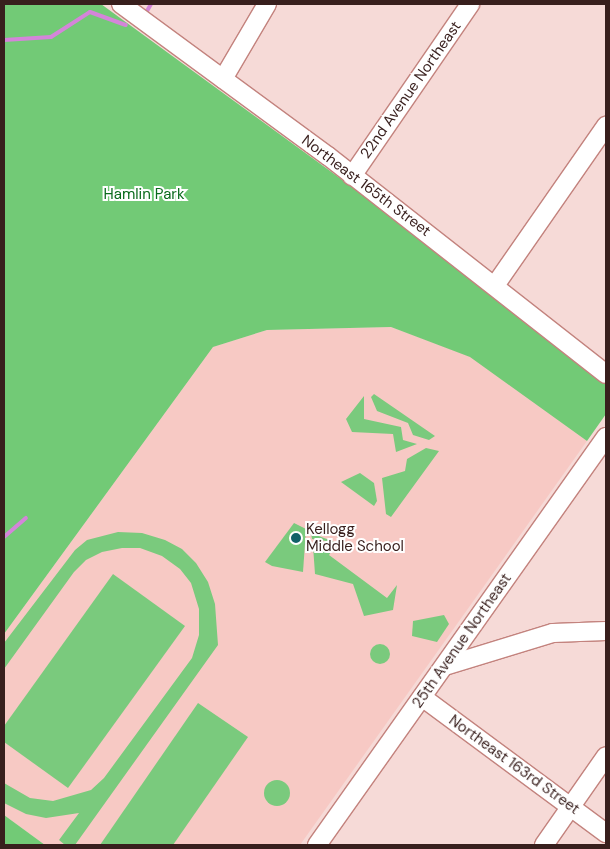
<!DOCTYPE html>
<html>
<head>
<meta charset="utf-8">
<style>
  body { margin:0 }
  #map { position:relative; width:610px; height:849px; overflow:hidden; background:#f6dad7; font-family:"DM Sans",sans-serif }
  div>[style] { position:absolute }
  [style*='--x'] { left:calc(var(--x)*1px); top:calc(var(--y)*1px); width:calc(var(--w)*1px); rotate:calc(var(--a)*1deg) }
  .built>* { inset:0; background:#f7c9c4 }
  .green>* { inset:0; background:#7aca7d }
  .round { border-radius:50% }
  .forest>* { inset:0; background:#72ca76 }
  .stream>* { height:4px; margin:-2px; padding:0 2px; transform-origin:2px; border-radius:2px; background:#d485d9 }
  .roads { filter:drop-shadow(1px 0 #c3837e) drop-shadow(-1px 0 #c3837e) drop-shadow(0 1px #c3837e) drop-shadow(0 -1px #c3837e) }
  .minor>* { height:18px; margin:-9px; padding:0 9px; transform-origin:9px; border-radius:9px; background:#fff }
  .dots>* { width:14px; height:14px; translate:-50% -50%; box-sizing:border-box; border:2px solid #fff; border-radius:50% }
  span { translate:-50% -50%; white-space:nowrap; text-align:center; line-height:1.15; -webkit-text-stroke:4px #fff; paint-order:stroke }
  .street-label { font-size:15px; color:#381f1d }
  .park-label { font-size:15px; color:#096a1b }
  .poi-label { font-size:15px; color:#381f1d }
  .left { translate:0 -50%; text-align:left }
  .frame { position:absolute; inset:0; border:5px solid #381f1d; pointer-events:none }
</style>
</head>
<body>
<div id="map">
  <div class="built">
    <i style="clip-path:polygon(391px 327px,472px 357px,587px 441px,300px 845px,45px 845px,4px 815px,4px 634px,213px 347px,267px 330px)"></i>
  </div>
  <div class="green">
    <i style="clip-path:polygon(374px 394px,435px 436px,429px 440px,413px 435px,408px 423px,377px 411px,371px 397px)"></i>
    <i style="clip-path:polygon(364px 396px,364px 419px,401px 427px,403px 440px,417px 444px,396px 452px,393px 434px,352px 432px,346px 419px)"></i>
    <i style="clip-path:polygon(426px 448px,439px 451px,391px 517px,386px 514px,382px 478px,405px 471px,407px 459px)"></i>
    <i style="clip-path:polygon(360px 473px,374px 483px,377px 501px,374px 506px,341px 482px)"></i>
    <i style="clip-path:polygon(294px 523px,306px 529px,303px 572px,272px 566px,265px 562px)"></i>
    <i style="clip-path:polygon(118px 532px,142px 533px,165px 540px,182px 549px,196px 563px,208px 582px,215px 604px,218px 645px,75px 845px,65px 845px,59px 840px,79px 813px,46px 818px,26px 814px,4px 803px,4px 783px,30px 798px,53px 801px,91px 790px,104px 778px,192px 658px,199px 635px,199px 609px,191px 583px,180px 569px,162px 556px,140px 548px,122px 548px,102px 552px,86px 560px,74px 572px,4px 669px,4px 643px,75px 550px,87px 540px)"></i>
    <i style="clip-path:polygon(311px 533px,337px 543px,329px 555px,387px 598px,397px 585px,393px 610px,364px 616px,353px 584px,315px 574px,313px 546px,322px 546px,328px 551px,332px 546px,326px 541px,312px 539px)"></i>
    <i style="clip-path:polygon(113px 574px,185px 626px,68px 788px,4px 742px,4px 726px)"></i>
    <i style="clip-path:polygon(444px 615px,449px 624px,437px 642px,412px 636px,413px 621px)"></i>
    <i class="round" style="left:370px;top:644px;width:20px;height:20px"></i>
    <i style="clip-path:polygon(198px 703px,248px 737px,173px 845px,100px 845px)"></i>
    <i class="round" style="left:264px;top:780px;width:26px;height:26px"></i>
  </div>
  <div class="forest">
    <i style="clip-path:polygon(4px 4px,101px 4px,492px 289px,606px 380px,606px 414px,587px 441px,470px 357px,391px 327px,267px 330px,213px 347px,4px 634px)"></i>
    <i style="clip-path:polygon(4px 815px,45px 845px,4px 845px)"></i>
  </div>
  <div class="stream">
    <i style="--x:147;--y:11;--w:8;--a:-60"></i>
    <i style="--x:4;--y:40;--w:47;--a:-3.7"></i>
    <i style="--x:51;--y:37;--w:46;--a:-32.7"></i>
    <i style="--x:90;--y:12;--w:38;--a:20"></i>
    <i style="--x:4;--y:537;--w:29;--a:-41"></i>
  </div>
  <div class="roads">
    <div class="minor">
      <i style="--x:121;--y:4;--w:257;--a:36.3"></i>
      <i style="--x:328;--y:156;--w:353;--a:38.1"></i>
      <i style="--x:223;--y:79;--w:87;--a:-59.6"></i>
      <i style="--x:352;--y:176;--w:209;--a:-55.5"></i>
      <i style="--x:496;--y:284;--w:193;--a:-55.2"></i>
      <i style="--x:445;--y:666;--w:113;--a:-17"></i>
      <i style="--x:553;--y:633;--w:53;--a:-2.2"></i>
      <i style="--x:422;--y:697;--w:229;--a:36.5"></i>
      <i style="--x:317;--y:845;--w:500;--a:-54.7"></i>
      <i style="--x:544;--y:845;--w:108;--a:-55.1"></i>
    </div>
  </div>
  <div class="dots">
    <i style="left:296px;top:538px;background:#116168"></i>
  </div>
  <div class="street-label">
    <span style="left:411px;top:90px;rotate:-55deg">22nd Avenue Northeast</span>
    <span style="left:366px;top:186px;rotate:37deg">Northeast 165th Street</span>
    <span style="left:462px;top:641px;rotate:-55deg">25th Avenue Northeast</span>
    <span style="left:514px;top:765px;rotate:36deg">Northeast 163rd Street</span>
  </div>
  <div class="park-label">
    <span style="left:144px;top:195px">Hamlin Park</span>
  </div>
  <div class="poi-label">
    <span class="left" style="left:306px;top:538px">Kellogg<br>Middle School</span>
  </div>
  <div class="frame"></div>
</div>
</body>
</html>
